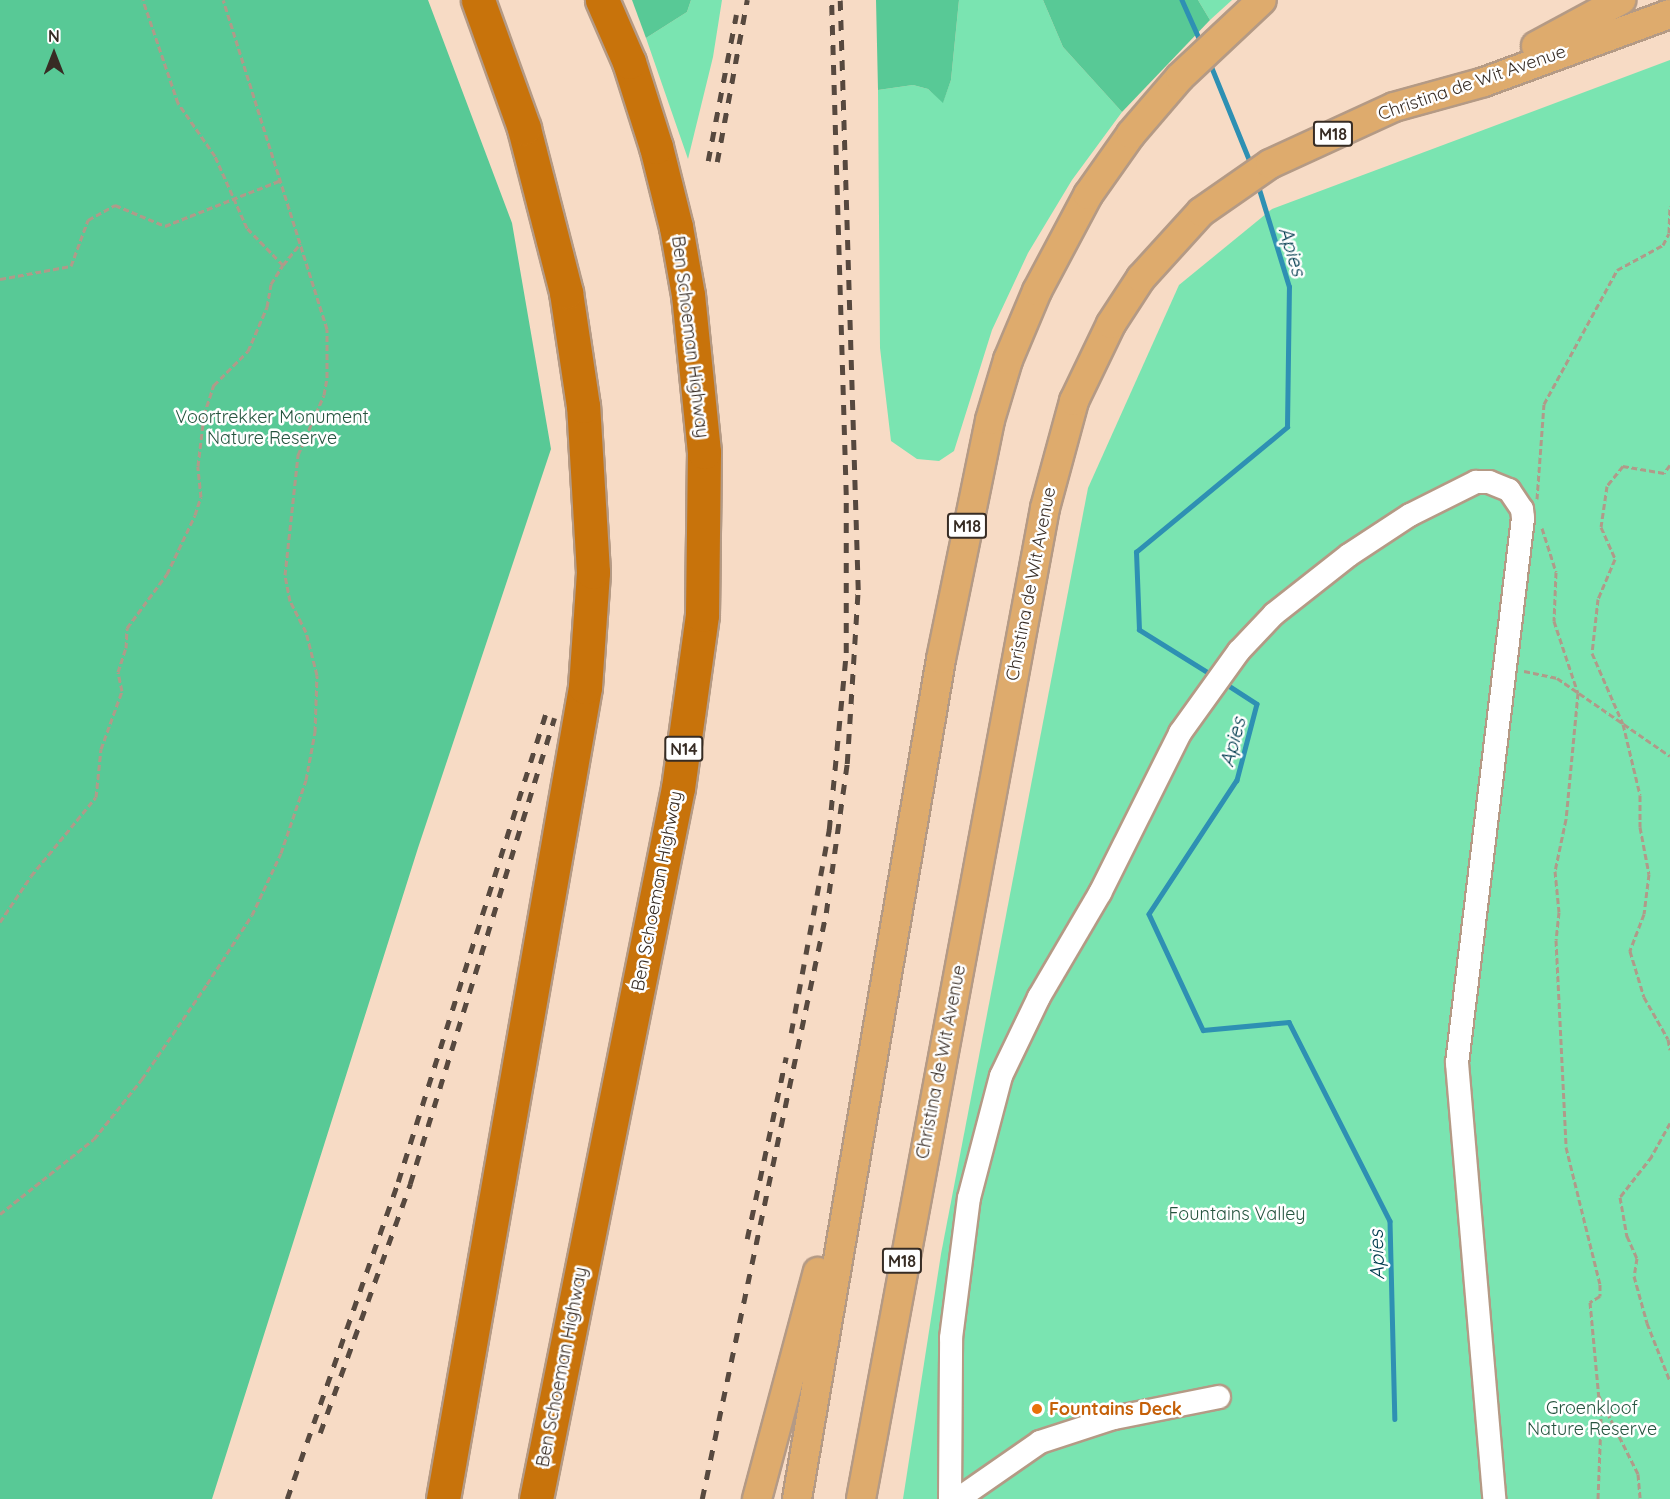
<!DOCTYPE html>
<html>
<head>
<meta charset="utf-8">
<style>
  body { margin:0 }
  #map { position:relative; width:1670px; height:1499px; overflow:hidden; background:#f7dbc5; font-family:Quicksand,sans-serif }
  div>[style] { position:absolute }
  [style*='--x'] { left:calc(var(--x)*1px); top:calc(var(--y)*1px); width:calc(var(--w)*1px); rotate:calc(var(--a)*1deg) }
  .green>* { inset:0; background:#7ae4b1 }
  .forest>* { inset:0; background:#58c996 }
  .stream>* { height:4.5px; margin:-2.25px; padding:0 2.25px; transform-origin:2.25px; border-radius:2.25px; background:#2e90b3 }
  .path>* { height:3px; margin-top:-1.5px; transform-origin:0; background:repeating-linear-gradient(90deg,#b09a89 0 6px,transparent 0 9px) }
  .roads { filter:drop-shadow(2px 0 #b49a85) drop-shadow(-2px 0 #b49a85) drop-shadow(0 2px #b49a85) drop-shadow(0 -2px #b49a85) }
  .minor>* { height:22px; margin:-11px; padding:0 11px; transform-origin:11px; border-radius:11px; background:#fff }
  .major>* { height:28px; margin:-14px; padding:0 14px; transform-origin:14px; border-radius:14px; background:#deab6d }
  .highway>* { height:33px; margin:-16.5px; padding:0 16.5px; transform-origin:16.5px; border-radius:16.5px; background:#c8730b }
  .rail>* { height:4.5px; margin-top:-2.25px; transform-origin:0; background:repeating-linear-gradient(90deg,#57493f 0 10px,transparent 0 20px) }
  .dots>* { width:16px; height:16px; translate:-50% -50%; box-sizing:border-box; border:3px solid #fff; border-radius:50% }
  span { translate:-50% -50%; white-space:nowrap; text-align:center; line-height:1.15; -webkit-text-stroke:5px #fff; paint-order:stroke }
  .shield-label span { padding:2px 4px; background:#fff; border:2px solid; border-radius:4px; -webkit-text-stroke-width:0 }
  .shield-label { font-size:16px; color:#372c24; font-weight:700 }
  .street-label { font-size:18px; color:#372c24 }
  .park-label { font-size:18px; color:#26543f }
  .food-label { font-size:18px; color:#c56008; font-weight:700 }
  .left { translate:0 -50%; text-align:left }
  .water-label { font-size:20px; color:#003b4e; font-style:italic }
  .north { position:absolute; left:24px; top:24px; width:60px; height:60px; -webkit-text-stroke:4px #fff; paint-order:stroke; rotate:0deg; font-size:16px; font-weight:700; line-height:24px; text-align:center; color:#372c24 }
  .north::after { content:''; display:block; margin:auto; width:21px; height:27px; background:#372c24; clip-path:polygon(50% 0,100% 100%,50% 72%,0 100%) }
</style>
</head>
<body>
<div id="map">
  <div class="green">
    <i style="clip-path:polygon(691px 0,722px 0,713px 57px,688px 159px,646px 38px,687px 12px)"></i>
    <i style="clip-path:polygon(959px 0,1043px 0,1063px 47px,1122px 112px,1072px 180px,1028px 253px,992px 330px,954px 451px,939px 461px,917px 459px,891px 441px,880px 348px,878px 90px,913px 85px,928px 89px,943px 102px,951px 80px)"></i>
    <i style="clip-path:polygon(1198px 0,1232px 0,1210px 20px)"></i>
    <i style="clip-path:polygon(1670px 60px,1670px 1499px,903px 1499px,941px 1254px,1088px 488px,1179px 285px,1272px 209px)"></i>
  </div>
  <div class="forest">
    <i style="clip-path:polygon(0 0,428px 0,512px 223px,551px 449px,418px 848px,212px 1499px,0 1499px)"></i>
    <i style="clip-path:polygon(632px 0,691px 0,687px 12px,646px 38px)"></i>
    <i style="clip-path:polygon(876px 0,959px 0,951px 80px,943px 103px,928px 89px,913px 85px,878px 90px)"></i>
    <i style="clip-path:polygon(1043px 0,1198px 0,1210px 20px,1122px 112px,1063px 47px)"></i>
  </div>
  <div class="stream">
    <i style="--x:1182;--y:0;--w:49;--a:66"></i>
    <i style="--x:1210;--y:63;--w:109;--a:67.9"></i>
    <i style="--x:1213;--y:676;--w:87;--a:-148.1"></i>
    <i style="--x:1139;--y:630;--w:78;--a:-92.2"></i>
    <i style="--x:1136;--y:552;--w:196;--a:-39.6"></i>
    <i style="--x:1287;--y:427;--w:140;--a:-89.2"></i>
    <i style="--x:1289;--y:287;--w:109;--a:-107.1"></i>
    <i style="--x:1223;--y:682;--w:40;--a:32.9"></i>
    <i style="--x:1257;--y:704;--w:79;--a:104.7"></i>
    <i style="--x:1237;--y:780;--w:160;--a:123.3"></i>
    <i style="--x:1149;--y:914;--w:128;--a:65"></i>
    <i style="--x:1203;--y:1030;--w:86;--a:-5.3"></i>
    <i style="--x:1289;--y:1022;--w:223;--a:63.1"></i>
    <i style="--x:1390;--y:1221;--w:198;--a:88.6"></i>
  </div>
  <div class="path">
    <i style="--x:283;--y:265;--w:28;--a:-51"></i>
    <i style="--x:0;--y:279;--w:72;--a:-10.4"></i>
    <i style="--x:71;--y:266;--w:49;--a:-69.7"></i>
    <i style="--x:88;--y:220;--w:31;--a:-29"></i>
    <i style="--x:115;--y:205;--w:54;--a:22.8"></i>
    <i style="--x:165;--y:226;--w:125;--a:-21.6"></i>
    <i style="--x:1670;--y:465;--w:10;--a:127"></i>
    <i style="--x:1664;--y:473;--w:42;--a:-170.3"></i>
    <i style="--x:1623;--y:466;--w:26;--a:129"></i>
    <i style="--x:1607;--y:486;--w:41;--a:98.3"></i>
    <i style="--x:1601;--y:527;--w:35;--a:66"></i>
    <i style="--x:1615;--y:559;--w:43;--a:113"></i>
    <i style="--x:1598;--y:599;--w:54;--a:96.3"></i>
    <i style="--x:1592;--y:653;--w:77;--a:66.4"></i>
    <i style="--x:1623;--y:724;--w:73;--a:76.5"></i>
    <i style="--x:1640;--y:795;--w:32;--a:90"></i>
    <i style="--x:1640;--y:827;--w:48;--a:79.2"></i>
    <i style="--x:1649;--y:874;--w:40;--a:97.1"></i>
    <i style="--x:1644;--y:914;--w:40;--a:111"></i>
    <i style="--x:1630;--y:951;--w:48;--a:73.1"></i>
    <i style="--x:1644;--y:997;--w:48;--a:60.3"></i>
    <i style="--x:1668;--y:1039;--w:11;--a:80"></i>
    <i style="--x:1537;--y:499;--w:95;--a:-85.8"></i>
    <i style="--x:1544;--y:404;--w:153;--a:-61.4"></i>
    <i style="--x:1617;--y:270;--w:52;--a:-28.5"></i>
    <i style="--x:1663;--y:245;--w:13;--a:-63"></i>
    <i style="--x:1669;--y:233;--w:27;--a:-88"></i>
    <i style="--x:1542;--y:528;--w:46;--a:72.3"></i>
    <i style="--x:1556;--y:572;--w:49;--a:92.3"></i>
    <i style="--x:1554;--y:621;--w:76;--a:71.6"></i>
    <i style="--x:1578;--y:693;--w:127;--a:95.4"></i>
    <i style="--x:1566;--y:819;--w:53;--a:101.9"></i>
    <i style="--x:1555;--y:871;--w:41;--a:84.4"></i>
    <i style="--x:1559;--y:912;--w:28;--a:96"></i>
    <i style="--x:1556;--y:940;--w:207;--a:87.2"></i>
    <i style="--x:1566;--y:1147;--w:141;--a:76.1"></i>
    <i style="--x:1600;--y:1284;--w:12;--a:90"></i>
    <i style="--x:1600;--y:1296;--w:12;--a:149"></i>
    <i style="--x:1590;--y:1302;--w:120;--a:84.7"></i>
    <i style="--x:1601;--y:1421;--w:78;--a:92.2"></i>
    <i style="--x:1524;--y:671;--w:34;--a:12"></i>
    <i style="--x:1557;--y:678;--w:137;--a:34.6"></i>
    <i style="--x:0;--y:922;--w:55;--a:-56"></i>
    <i style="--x:31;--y:876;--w:102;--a:-50.6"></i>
    <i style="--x:96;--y:797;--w:48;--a:-84.1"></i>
    <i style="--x:101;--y:749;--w:62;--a:-70.1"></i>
    <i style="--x:122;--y:691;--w:19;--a:-102"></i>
    <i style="--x:118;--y:672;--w:25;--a:-72"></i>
    <i style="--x:126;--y:648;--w:20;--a:-87"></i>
    <i style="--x:127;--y:628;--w:67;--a:-53.5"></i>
    <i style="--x:167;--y:574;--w:65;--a:-64.6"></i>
    <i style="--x:195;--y:515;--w:19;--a:-72"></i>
    <i style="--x:201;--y:497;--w:31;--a:-96"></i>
    <i style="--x:198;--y:466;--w:51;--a:-83.3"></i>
    <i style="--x:204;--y:415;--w:32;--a:-72"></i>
    <i style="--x:214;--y:385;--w:48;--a:-45"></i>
    <i style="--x:248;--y:351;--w:48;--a:-66.6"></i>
    <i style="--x:267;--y:307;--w:23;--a:-80"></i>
    <i style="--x:271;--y:284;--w:22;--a:-58"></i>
    <i style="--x:283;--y:265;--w:52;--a:-134.2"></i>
    <i style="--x:247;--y:228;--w:79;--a:-114"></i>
    <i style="--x:215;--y:156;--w:65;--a:-124.9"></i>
    <i style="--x:178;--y:103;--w:109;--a:-108.8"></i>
    <i style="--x:1670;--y:1123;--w:38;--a:119"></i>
    <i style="--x:1652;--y:1156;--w:52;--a:128"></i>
    <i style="--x:1620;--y:1197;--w:40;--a:80"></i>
    <i style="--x:1627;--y:1236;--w:24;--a:66"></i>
    <i style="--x:1637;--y:1258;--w:18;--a:99"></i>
    <i style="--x:1634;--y:1276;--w:49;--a:74.5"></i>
    <i style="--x:1647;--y:1323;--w:62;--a:68.4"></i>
    <i style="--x:0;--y:1214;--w:120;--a:-38.6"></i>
    <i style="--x:94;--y:1139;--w:77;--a:-51.3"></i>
    <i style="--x:142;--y:1079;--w:115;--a:-55.6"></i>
    <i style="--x:207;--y:984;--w:82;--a:-56.9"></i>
    <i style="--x:252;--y:915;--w:68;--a:-64.9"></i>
    <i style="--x:281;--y:853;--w:77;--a:-71.1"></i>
    <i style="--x:306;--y:780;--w:49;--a:-79.4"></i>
    <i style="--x:315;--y:732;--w:57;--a:-88"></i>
    <i style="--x:317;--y:675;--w:44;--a:-104.3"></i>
    <i style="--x:306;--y:632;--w:35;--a:-117"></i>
    <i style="--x:290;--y:601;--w:26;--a:-101"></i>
    <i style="--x:285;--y:575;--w:121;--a:-83.8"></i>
    <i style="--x:298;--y:455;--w:65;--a:-66.6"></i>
    <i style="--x:324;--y:395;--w:17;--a:-80"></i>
    <i style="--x:327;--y:378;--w:49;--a:-90"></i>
    <i style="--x:327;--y:329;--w:345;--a:-107.5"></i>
    <i style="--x:1599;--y:1396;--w:87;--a:63.4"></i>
    <i style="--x:1638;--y:1474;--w:25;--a:85"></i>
  </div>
  <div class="roads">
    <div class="minor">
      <i style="--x:950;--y:1499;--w:161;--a:-89.6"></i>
      <i style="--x:951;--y:1338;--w:141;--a:-82.7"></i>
      <i style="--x:969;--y:1198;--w:126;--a:-75.3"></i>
      <i style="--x:1001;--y:1076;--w:88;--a:-64.3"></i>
      <i style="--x:1039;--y:997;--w:121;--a:-59.6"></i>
      <i style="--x:1100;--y:893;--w:179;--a:-63.4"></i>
      <i style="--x:1180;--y:733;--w:101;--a:-54.3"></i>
      <i style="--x:1239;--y:651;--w:51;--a:-46.6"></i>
      <i style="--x:1274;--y:614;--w:95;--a:-38.2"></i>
      <i style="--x:1349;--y:555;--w:73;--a:-33.3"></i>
      <i style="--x:1410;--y:515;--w:74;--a:-26.6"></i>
      <i style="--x:1476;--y:482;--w:13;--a:0"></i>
      <i style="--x:1489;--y:482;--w:22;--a:22"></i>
      <i style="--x:1509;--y:490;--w:23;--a:56"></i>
      <i style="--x:1522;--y:509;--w:9;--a:84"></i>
      <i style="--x:1523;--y:518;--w:549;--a:96.9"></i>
      <i style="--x:1457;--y:1063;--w:438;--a:85.1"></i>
      <i style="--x:958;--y:1499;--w:100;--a:-34.8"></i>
      <i style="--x:1040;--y:1442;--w:78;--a:-18"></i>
      <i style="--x:1114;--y:1418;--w:107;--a:-11.3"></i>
    </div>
    <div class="major">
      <i style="--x:1536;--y:46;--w:97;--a:-28.4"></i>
      <i style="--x:757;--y:1499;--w:235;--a:-75"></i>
      <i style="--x:797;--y:1499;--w:852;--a:-80.27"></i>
      <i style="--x:941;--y:659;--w:244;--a:-78.4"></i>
      <i style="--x:990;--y:420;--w:63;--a:-73.3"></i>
      <i style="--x:1008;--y:360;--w:75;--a:-67.2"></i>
      <i style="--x:1037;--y:291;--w:109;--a:-62"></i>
      <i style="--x:1088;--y:195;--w:75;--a:-54.8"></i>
      <i style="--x:1131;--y:134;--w:75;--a:-49.3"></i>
      <i style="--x:1180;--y:77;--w:112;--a:-43.2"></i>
      <i style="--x:861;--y:1499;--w:1008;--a:-79.48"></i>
      <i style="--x:1045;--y:508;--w:111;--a:-74.8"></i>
      <i style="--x:1074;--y:401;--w:85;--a:-64.3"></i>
      <i style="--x:1111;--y:324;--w:55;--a:-56.9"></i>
      <i style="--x:1141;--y:278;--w:89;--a:-47.7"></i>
      <i style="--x:1201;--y:212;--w:84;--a:-34.8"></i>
      <i style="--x:1270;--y:164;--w:136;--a:-24.7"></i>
      <i style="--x:1394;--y:107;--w:93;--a:-15.5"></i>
      <i style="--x:1484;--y:82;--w:198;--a:-20.1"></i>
    </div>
    <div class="highway">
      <i style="--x:443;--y:1499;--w:824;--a:-80.08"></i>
      <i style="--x:585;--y:687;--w:115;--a:-86"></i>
      <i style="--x:593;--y:572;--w:166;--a:-93.4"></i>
      <i style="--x:583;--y:406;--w:115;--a:-98.5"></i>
      <i style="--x:566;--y:292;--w:169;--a:-104.4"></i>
      <i style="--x:524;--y:128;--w:136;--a:-109.8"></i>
      <i style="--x:536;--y:1499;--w:725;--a:-78.71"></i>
      <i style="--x:678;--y:788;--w:175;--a:-82.1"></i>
      <i style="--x:702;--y:615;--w:163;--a:-89.3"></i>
      <i style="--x:704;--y:452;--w:158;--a:-95.8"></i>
      <i style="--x:688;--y:295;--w:69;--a:-100"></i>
      <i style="--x:676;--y:227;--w:82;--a:-104"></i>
      <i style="--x:656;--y:147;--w:89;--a:-107.6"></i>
      <i style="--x:629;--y:62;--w:68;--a:-113.5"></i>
    </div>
  </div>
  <div class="rail">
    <i style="--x:708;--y:161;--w:149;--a:-79.1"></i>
    <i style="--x:717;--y:162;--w:165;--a:-79.5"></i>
    <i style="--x:791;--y:1033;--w:207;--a:-79.4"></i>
    <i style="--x:829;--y:830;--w:178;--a:-84.5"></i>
    <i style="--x:846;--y:653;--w:158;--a:-90"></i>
    <i style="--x:846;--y:495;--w:495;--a:-91.7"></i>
    <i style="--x:747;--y:1239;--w:186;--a:-77.9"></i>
    <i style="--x:320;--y:1433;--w:265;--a:-70.1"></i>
    <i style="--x:410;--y:1184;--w:488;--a:-72.8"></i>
    <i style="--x:287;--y:1499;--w:336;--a:-70.7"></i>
    <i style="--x:398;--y:1182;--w:490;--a:-72.5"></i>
    <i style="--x:702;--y:1499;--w:599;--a:-78.05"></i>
    <i style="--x:826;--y:913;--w:150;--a:-82"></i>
    <i style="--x:847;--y:764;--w:174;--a:-86.4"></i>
    <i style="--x:858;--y:590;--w:590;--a:-91.75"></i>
  </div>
  <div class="dots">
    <i style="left:1037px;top:1409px;background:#e8710a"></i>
  </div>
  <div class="shield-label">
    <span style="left:1333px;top:134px">M18</span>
    <span style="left:967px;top:526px">M18</span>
    <span style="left:684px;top:749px">N14</span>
    <span style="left:902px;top:1261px">M18</span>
  </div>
  <div class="street-label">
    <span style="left:1472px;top:83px;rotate:-19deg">Christina de Wit Avenue</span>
    <span style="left:690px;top:337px;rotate:83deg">Ben Schoeman Highway</span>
    <span style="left:1031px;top:584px;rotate:-79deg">Christina de Wit Avenue</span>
    <span style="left:657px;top:891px;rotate:-79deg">Ben Schoeman Highway</span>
    <span style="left:941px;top:1062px;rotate:-79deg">Christina de Wit Avenue</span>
    <span style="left:562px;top:1367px;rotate:-79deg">Ben Schoeman Highway</span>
  </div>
  <div class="park-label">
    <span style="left:272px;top:428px">Voortrekker Monument<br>Nature Reserve</span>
    <span style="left:1237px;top:1214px">Fountains Valley</span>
    <span style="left:1592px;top:1419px">Groenkloof<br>Nature Reserve</span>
  </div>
  <div class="food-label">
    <span class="left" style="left:1049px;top:1409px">Fountains Deck</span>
  </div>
  <div class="water-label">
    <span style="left:1293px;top:251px;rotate:73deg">Apies</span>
    <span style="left:1232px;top:742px;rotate:-75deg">Apies</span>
    <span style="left:1376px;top:1255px;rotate:-92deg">Apies</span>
  </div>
  <div class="north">N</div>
</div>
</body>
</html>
